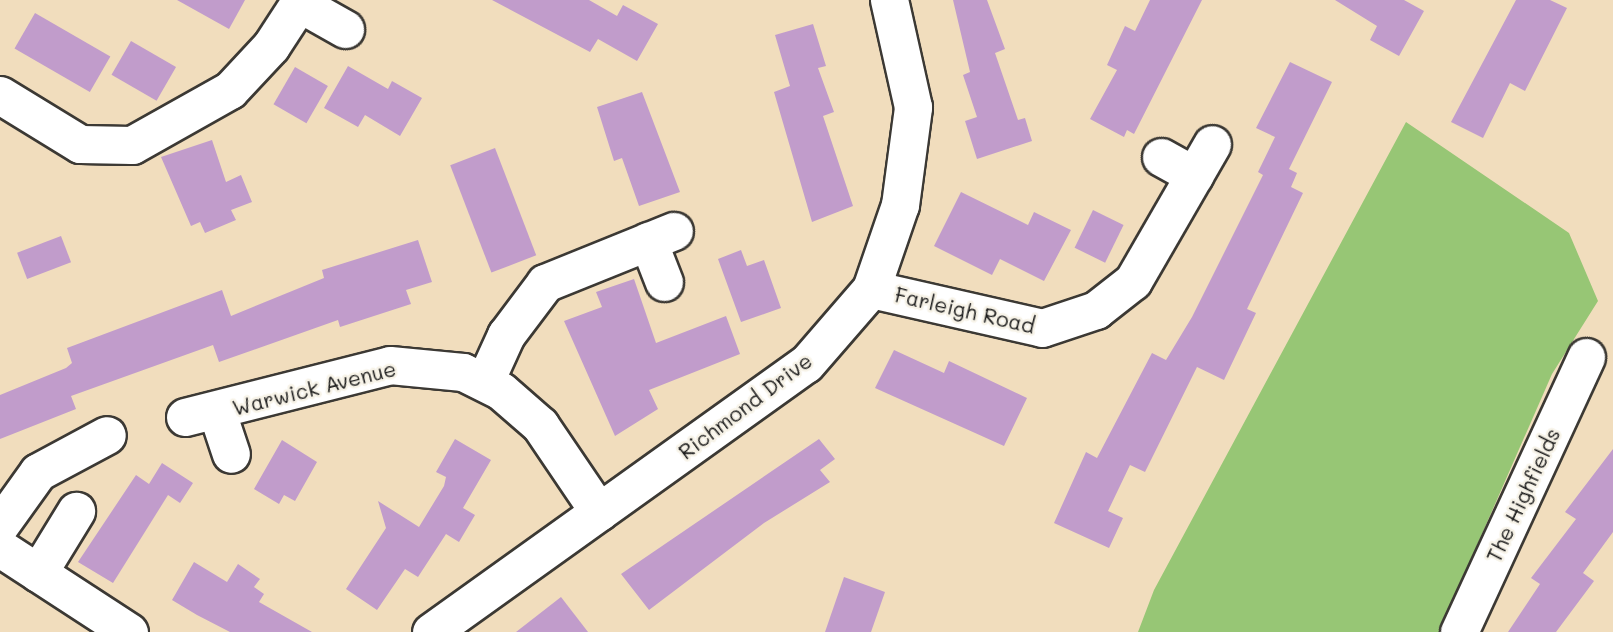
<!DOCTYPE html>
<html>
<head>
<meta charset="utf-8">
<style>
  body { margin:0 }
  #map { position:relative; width:1613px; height:632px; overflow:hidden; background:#f1ddbd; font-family:Mali,sans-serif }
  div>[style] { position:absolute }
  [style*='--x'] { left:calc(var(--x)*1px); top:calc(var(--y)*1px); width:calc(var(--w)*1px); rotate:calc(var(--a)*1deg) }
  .green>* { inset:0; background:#97c675 }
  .building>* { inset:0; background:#c19ccb; transform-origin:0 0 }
  .roads { filter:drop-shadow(2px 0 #3c3934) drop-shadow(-2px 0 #3c3934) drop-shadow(0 2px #3c3934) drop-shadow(0 -2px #3c3934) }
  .minor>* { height:37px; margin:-18.5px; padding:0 18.5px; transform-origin:18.5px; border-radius:18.5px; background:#fff }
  span { translate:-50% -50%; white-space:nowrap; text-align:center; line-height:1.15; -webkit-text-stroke:5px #f7f3e8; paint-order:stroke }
  .street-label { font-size:21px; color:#1c1c1c }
</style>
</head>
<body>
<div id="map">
  <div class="green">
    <i style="clip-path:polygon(1406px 122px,1569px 233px,1598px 301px,1552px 374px,1439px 632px,1138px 632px,1154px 590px)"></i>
  </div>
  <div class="building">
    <i style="clip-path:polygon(177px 0,245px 0,229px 29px)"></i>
    <i style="clip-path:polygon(492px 0,589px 0,617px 16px,623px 5px,658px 24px,637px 61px,598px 39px,590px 52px)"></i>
    <i style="clip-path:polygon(953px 0,987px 0,1005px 49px,995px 53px,1018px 120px,1025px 118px,1032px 141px,977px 159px,965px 121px,977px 117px,963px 75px,970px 72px)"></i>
    <i style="clip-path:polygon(1150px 0,1202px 0,1134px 134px,1127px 130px,1124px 137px,1090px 119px,1117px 70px,1107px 65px,1125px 26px,1135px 31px)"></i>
    <i style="clip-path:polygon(1335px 0,1404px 0,1424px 11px,1399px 56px,1370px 40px,1377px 26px)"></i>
    <i style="clip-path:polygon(1516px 0,1550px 0,1567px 8px,1525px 91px,1510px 83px,1483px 138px,1451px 122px)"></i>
    <i style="left:35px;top:13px;width:87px;height:41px;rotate:30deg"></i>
    <i style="clip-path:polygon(813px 24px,826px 66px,818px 68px,834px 112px,823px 116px,853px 206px,812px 222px,774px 92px,790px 86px,775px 35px)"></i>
    <i style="left:131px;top:41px;width:52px;height:39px;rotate:30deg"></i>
    <i style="clip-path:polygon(1290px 62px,1332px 82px,1289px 169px,1297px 173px,1291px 187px,1303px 193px,1247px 309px,1256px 313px,1224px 380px,1197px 367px,1145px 472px,1130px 465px,1108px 511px,1123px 518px,1109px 548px,1054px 523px,1086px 452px,1097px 458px,1152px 353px,1166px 360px,1192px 317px,1263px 175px,1258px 172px,1275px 137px,1256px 128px)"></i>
    <i style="clip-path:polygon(348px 66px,388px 89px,392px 81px,422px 98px,400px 136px,365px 115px,358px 127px,324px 108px)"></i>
    <i style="left:295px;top:67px;width:38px;height:43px;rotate:30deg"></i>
    <i style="clip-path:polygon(642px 92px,680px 192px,639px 206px,622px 158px,614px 161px,597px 107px)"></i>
    <i style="clip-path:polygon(212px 140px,226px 182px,241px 175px,252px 202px,231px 210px,236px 220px,205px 233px,200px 222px,191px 226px,161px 157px)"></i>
    <i style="left:495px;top:148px;width:115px;height:48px;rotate:69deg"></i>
    <i style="clip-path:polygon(961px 192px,1028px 225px,1034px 212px,1071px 230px,1044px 281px,1000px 259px,992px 275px,934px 246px)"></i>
    <i style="left:1093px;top:210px;width:34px;height:42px;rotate:26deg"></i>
    <i style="left:61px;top:236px;width:28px;height:47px;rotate:69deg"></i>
    <i style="clip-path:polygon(418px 240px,432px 282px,406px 290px,411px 304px,340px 327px,338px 320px,219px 362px,213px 345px,71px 396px,76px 409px,0 439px,0 395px,66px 368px,72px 363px,67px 348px,222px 290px,231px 316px,324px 278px,322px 270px)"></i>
    <i style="clip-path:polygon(741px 250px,747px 266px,764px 260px,781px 308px,741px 322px,718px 259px)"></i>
    <i style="clip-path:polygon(634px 279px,656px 343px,726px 316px,740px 354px,649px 390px,658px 409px,615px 436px,564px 321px,602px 307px,596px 292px)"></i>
    <i style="clip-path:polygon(894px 350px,944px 373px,949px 361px,1027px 398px,1004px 446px,875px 388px)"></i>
    <i style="clip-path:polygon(455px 439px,491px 460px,463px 508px,475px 515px,459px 542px,446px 534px,418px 577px,405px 569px,377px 610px,346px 589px,386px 528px,378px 501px,419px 527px,444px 486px,446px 477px,436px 472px)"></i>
    <i style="clip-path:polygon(819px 439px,835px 459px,820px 470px,830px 482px,764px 523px,649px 610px,621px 574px)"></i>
    <i style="clip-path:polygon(282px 440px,317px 462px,295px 501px,284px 495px,279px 504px,254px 489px)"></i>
    <i style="clip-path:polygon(1613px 449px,1613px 532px,1583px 573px,1594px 581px,1556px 632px,1508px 632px,1540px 584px,1531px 578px,1576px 519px,1565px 512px)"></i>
    <i style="clip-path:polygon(162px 463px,193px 483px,180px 503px,168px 495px,113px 583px,78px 562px,136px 475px,149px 484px)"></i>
    <i style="clip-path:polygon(194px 562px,227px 582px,238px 564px,260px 579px,254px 587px,264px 594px,259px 602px,312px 632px,230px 632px,197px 615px,172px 600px)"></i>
    <i style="clip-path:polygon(844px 577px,885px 592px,871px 632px,825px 632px)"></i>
    <i style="clip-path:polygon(561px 597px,588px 632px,516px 632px)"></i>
  </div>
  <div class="roads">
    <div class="minor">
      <i style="--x:299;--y:3;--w:53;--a:29.5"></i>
      <i style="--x:0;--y:95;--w:94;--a:31.5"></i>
      <i style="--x:80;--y:144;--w:52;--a:1.1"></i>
      <i style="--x:132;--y:145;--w:112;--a:-29.3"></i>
      <i style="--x:230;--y:90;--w:60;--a:-47"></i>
      <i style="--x:271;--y:46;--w:55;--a:-56.9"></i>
      <i style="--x:1161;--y:157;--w:38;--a:29"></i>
      <i style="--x:648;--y:241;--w:44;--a:68.7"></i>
      <i style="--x:871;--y:289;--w:175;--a:12.8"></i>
      <i style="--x:1042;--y:328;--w:57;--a:-18.4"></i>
      <i style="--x:1096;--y:310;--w:47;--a:-38.1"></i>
      <i style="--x:1133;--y:281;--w:158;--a:-60"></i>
      <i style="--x:485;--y:381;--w:51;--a:-65.5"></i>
      <i style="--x:506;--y:335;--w:65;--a:-53.1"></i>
      <i style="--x:545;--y:283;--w:139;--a:-22"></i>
      <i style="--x:217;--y:412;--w:44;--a:71.6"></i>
      <i style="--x:185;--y:417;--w:211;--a:-14.2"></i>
      <i style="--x:390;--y:365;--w:73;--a:5.5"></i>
      <i style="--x:463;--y:372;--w:42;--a:26.6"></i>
      <i style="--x:501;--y:391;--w:52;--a:41.1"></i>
      <i style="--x:540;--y:425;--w:105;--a:55.9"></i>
      <i style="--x:0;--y:525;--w:65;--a:-54.4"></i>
      <i style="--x:38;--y:472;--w:78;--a:-28.2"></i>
      <i style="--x:0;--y:548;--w:154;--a:33.1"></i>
      <i style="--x:38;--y:573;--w:73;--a:-58.5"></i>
      <i style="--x:431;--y:632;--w:461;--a:-35.6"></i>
      <i style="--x:806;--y:364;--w:99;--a:-49.1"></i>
      <i style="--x:871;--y:289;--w:89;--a:-71"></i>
      <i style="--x:900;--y:205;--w:99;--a:-82.4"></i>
      <i style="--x:913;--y:107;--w:110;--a:-102.6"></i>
      <i style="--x:1459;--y:632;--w:303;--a:-65.2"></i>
    </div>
  </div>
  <div class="street-label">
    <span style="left:965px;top:310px;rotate:13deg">Farleigh Road</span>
    <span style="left:314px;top:388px;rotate:-14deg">Warwick Avenue</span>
    <span style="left:745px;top:406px;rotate:-37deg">Richmond Drive</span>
    <span style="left:1523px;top:495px;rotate:-65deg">The Highfields</span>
  </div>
</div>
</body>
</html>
